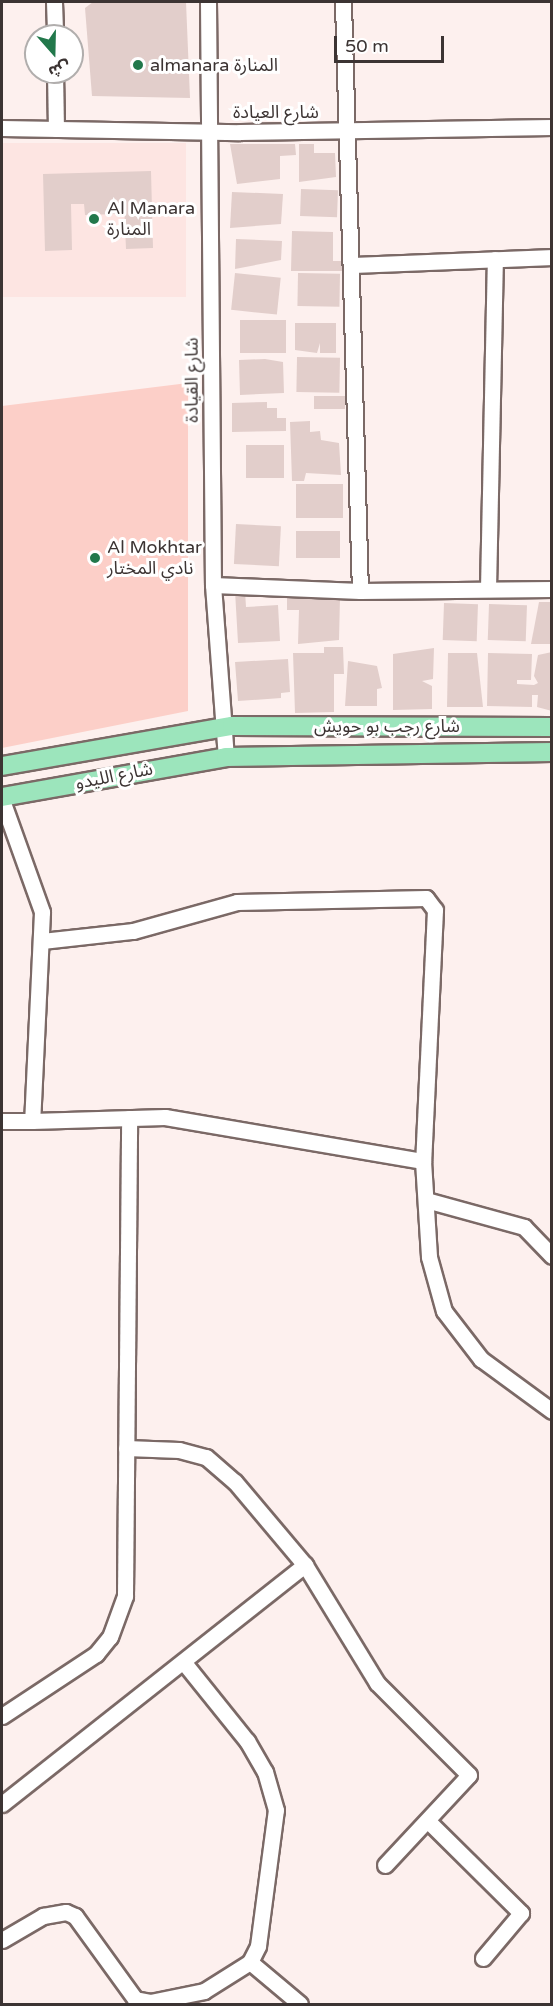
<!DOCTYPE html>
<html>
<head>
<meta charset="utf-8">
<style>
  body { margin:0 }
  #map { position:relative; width:553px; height:2006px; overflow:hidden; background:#fdf0ee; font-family:"Varela Round","Noto Sans Arabic",sans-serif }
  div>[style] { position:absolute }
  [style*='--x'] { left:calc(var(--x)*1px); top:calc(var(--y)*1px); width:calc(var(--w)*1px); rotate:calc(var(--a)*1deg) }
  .built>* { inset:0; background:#fde5e2; transform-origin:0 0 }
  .green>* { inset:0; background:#fccfc8 }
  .building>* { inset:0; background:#e2cecb; transform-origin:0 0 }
  .roads { filter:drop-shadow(2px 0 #7b6966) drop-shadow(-2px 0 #7b6966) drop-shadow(0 2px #7b6966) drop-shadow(0 -2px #7b6966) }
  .minor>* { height:15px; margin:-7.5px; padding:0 7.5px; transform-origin:7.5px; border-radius:7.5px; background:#fff }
  .major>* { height:18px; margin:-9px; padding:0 9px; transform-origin:9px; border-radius:9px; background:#9ce5bc }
  .dots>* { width:16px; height:16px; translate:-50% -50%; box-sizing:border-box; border:3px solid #fff; border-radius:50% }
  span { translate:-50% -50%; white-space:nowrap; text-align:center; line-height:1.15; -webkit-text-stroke:6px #fff; paint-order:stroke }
  .poi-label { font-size:18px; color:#3c3433 }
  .left { translate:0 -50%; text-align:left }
  .street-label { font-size:18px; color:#3c3433 }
  .frame { position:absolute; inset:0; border:3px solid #3c3433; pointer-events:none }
  .north { position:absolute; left:24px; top:24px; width:60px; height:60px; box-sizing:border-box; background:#fff; border:2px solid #b1aead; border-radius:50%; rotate:160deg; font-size:16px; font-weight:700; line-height:24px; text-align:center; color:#3c3433 }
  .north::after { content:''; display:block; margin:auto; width:21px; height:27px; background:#22784b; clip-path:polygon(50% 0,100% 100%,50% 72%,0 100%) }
  .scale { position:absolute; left:334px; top:36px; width:110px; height:27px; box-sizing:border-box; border:3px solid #3c3433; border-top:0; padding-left:8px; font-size:18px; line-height:21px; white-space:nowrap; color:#3c3433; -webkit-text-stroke:4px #fff; paint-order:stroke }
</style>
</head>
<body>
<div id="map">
  <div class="built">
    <i style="left:2px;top:143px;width:184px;height:154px"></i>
  </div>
  <div class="green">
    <i style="clip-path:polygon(188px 383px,188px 711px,2px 748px,2px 406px)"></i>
  </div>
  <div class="building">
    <i style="clip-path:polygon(93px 2px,186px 2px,190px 98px,92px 96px,85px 8px)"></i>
    <i style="clip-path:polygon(230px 144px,295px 144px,296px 155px,280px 156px,280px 179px,237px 184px)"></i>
    <i style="clip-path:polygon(299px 144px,314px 144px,314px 153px,335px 153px,336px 177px,299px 182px)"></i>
    <i style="clip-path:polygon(151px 171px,153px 248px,126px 249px,124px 203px,114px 203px,115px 214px,85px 215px,84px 204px,71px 204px,72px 250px,45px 251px,43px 174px)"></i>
    <i style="left:301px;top:189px;width:37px;height:27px;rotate:2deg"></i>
    <i style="clip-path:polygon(232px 192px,283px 194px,281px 224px,230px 228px)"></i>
    <i style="clip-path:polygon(292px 231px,333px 232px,333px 261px,344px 261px,344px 271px,291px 271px)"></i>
    <i style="clip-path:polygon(236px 239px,282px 241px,281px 260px,235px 269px)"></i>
    <i style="left:235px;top:273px;width:46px;height:37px;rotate:6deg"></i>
    <i style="left:298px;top:273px;width:42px;height:33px;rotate:1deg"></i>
    <i style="left:240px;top:320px;width:46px;height:33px"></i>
    <i style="clip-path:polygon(295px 323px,336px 323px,336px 353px,320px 353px,320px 343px,317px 353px,295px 350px)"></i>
    <i style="left:297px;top:357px;width:43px;height:35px;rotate:1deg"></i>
    <i style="clip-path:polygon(265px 359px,283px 362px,284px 393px,240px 395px,239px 360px)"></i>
    <i style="left:345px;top:396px;width:13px;height:31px;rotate:90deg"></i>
    <i style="clip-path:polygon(267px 402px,267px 408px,277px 408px,277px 418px,286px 418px,286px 431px,232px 432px,232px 403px)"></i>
    <i style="clip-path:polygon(310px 421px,310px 432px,320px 431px,321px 440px,339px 443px,341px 475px,306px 473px,304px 481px,292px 481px,290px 422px)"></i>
    <i style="left:246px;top:445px;width:38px;height:33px"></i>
    <i style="left:296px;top:484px;width:47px;height:34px"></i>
    <i style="left:236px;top:524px;width:45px;height:40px;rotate:3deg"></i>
    <i style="left:296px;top:531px;width:44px;height:27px"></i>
    <i style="clip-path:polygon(235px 591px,245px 591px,246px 607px,278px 605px,280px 641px,238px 643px)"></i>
    <i style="clip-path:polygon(287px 591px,299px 591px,299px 598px,340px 598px,339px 640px,298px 644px,299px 610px,287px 610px)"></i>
    <i style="clip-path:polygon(539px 602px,552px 602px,552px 644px,531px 644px)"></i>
    <i style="left:444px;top:603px;width:34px;height:37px;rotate:2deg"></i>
    <i style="left:489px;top:604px;width:38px;height:36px;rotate:2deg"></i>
    <i style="clip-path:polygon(324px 647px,343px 647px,344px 674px,334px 674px,334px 712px,295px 713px,293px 653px,324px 653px)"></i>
    <i style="clip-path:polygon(434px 648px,433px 679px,422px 681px,432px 686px,432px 709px,393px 710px,393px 654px)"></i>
    <i style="clip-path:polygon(552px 652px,552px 711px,537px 707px,538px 695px,532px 695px,532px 707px,487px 706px,488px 653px,532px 654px,531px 680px,517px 680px,517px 684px,534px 685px,538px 683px,534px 676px,538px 655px)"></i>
    <i style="clip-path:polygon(448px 653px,477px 653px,483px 707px,447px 707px)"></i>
    <i style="clip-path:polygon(288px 659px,290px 692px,281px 693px,281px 698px,238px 701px,235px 662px)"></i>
    <i style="clip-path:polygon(348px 661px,377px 666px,382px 688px,377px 689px,377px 706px,345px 706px)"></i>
  </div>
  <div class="roads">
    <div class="minor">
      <i style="--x:54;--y:2;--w:34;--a:88"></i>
      <i style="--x:208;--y:2;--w:583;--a:89.51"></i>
      <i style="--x:213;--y:585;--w:172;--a:85.7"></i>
      <i style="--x:343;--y:2;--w:589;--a:88.35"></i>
      <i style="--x:55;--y:72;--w:57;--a:89"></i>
      <i style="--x:2;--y:128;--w:238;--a:1"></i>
      <i style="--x:240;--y:132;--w:312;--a:-0.9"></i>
      <i style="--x:354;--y:265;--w:198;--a:-2.3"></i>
      <i style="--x:213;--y:585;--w:147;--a:2.3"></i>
      <i style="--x:360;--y:591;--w:192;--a:-0.6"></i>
      <i style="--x:488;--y:589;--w:330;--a:-88.8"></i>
      <i style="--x:2;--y:800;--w:119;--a:70.3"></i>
      <i style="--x:42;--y:912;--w:209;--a:92.7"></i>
      <i style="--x:32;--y:1121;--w:133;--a:-1.7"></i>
      <i style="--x:165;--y:1117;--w:262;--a:9.7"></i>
      <i style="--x:423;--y:1161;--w:96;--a:86.4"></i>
      <i style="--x:429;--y:1257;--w:56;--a:74.5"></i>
      <i style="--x:444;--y:1311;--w:61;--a:52.4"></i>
      <i style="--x:481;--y:1359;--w:88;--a:36.2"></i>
      <i style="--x:42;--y:941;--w:92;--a:-6.3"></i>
      <i style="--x:133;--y:931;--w:108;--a:-15.6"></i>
      <i style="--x:237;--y:902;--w:189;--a:-1.2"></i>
      <i style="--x:426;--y:898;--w:15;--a:53"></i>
      <i style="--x:435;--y:910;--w:251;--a:92.7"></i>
      <i style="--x:2;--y:1121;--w:30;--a:0"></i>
      <i style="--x:426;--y:1200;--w:102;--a:15.4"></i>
      <i style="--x:524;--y:1227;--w:40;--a:46"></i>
      <i style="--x:126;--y:1448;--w:53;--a:2.2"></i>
      <i style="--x:179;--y:1450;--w:28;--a:15"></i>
      <i style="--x:206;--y:1457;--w:38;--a:41"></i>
      <i style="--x:235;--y:1482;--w:109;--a:49.9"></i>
      <i style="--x:305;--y:1565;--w:138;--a:58.6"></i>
      <i style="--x:377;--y:1683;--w:130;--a:45"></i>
      <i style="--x:469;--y:1775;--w:123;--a:133"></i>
      <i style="--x:2;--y:1716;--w:113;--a:-33.4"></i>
      <i style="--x:96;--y:1654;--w:22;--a:-51"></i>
      <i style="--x:110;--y:1637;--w:44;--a:-69.9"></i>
      <i style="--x:125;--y:1596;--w:478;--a:-89.5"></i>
      <i style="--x:2;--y:1804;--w:386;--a:-38.3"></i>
      <i style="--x:428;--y:1821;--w:131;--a:44.7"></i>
      <i style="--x:521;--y:1913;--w:59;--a:130.2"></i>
      <i style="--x:2;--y:1940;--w:48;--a:-30.3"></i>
      <i style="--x:43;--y:1916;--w:23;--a:-10"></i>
      <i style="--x:66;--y:1912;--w:10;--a:24"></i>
      <i style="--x:75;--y:1916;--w:102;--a:54.1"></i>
      <i style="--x:135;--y:1999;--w:15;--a:11"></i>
      <i style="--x:150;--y:2002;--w:55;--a:-11.5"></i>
      <i style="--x:204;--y:1991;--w:54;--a:-32.2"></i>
      <i style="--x:250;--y:1962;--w:18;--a:-63"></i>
      <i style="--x:258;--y:1946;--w:137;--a:-82.5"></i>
      <i style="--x:276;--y:1810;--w:40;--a:-106"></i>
      <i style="--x:265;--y:1772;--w:36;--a:-120"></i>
      <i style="--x:247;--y:1741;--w:99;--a:-128.8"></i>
      <i style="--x:250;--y:1962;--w:65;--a:40"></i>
    </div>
    <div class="major">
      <i style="--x:2;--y:766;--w:233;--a:-9.9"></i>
      <i style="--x:232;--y:726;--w:320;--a:0.2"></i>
      <i style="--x:2;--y:797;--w:228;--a:-10.1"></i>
      <i style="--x:226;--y:757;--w:326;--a:-0.9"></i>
    </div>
  </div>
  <div class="dots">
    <i style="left:138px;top:65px;background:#22784b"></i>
    <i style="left:94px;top:219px;background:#22784b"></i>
    <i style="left:95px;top:558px;background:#22784b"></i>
  </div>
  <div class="poi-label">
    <span class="left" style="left:150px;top:65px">almanara المنارة</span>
    <span class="left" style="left:107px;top:219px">Al Manara<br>المنارة</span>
    <span class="left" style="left:107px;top:558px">Al Mokhtar<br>نادي المختار</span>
  </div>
  <div class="street-label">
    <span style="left:276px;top:112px">شارع العيادة</span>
    <span style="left:192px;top:380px;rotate:-90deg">شارع القيادة</span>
    <span style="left:387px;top:726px">شارع رجب بو حويش</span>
    <span style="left:114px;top:776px;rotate:-11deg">شارع الليدو</span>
  </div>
  <div class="frame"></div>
  <div class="north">ش</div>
  <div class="scale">50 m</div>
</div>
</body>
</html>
